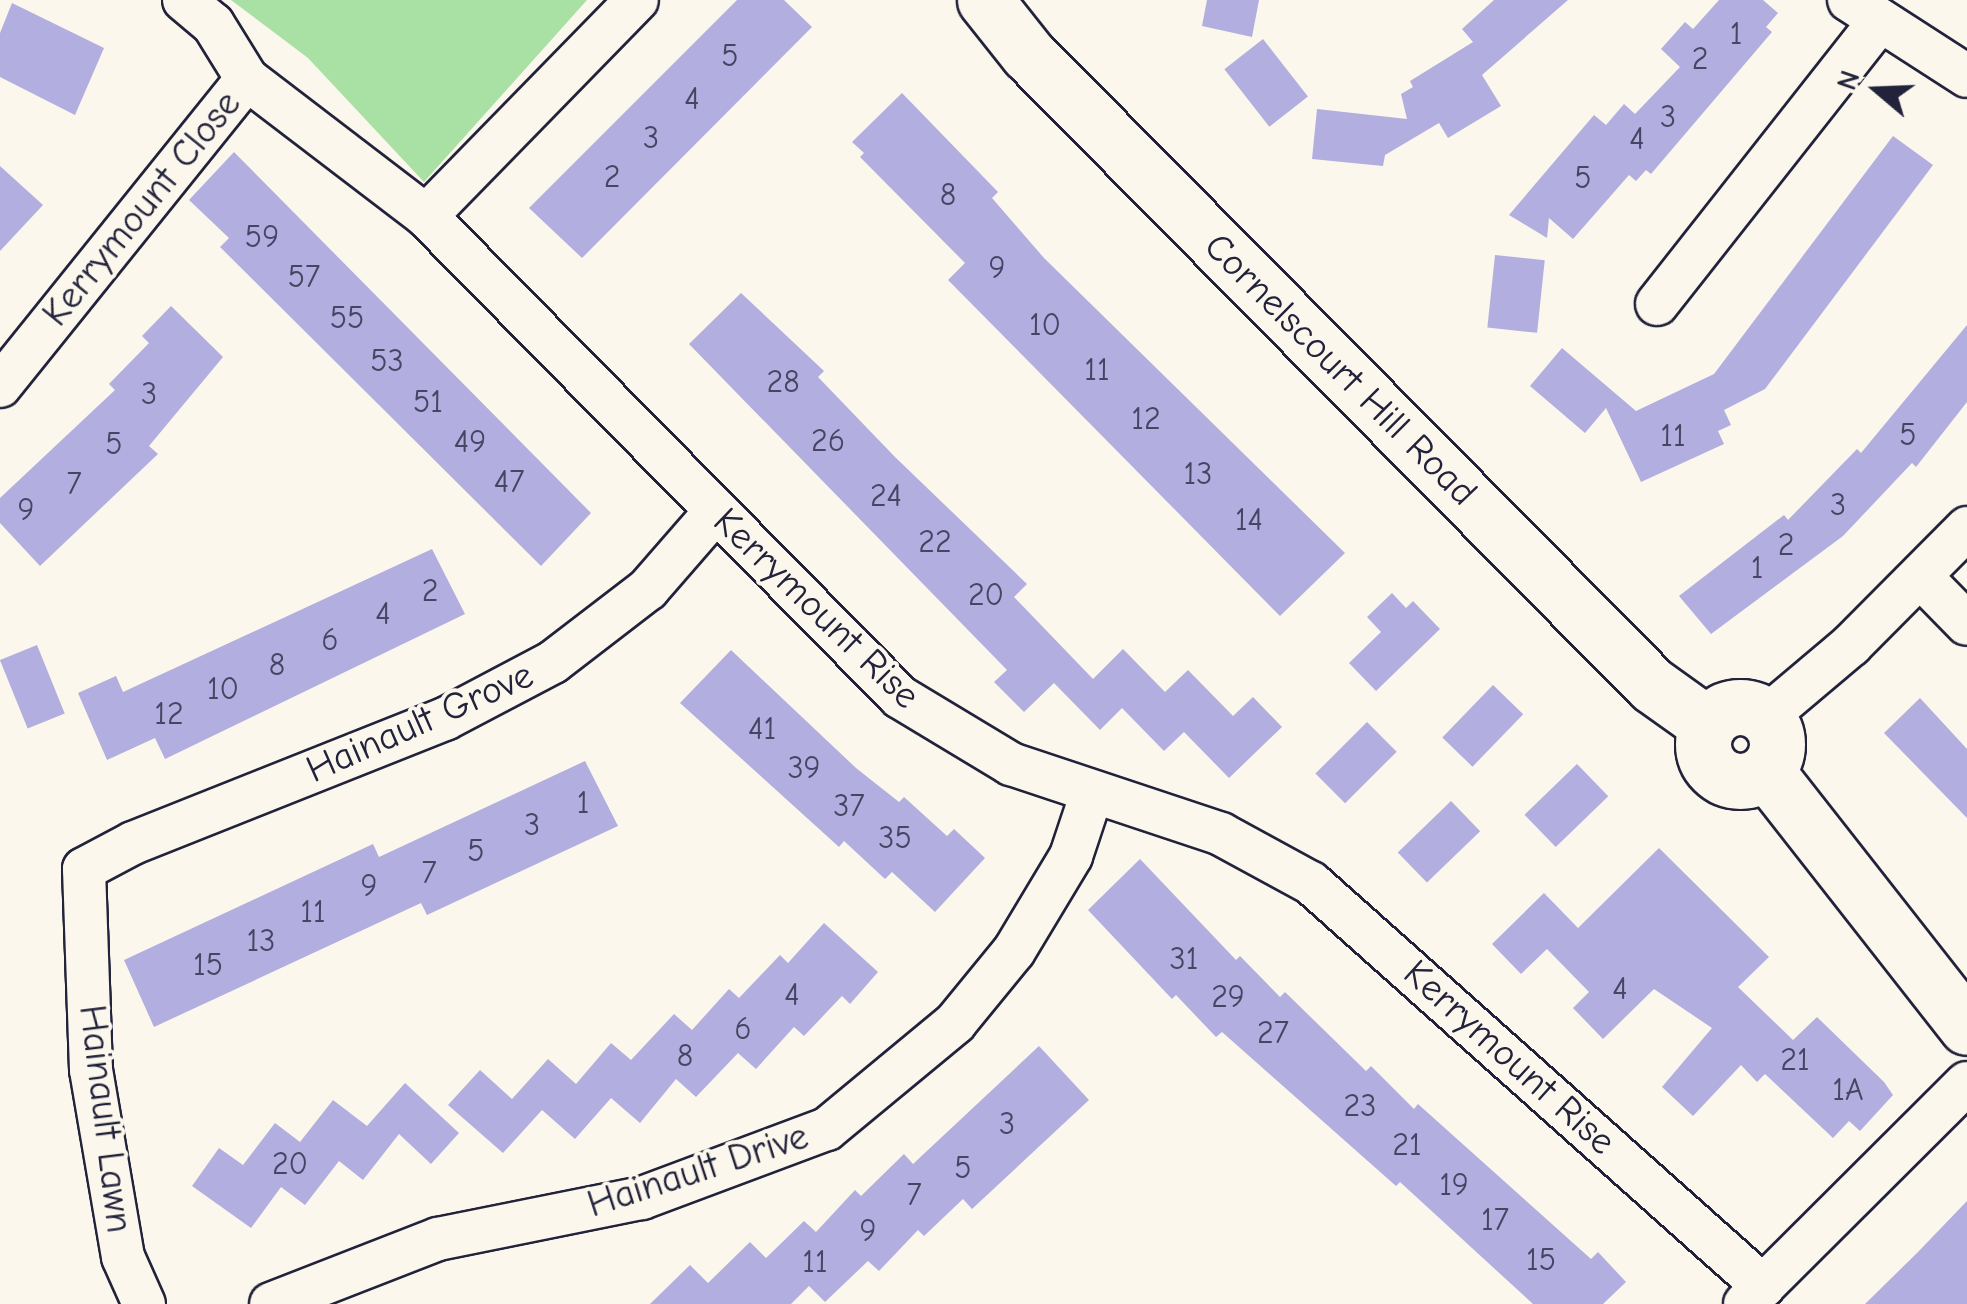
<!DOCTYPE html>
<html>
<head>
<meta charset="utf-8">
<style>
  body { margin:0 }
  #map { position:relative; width:1967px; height:1304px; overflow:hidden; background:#fbf7ec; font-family:"Comic Neue",sans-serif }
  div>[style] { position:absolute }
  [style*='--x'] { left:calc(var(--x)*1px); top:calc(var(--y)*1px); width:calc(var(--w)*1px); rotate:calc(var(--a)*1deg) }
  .green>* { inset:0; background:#a9e0a4 }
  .building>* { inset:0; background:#b2aedf; transform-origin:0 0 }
  .roads { filter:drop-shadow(2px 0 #22223b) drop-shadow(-2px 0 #22223b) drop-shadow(0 2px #22223b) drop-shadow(0 -2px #22223b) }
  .street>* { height:42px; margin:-21px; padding:0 21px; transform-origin:21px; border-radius:21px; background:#fbf7ec }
  .secondary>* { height:55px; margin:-27.5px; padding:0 27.5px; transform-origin:27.5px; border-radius:27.5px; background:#fbf7ec }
  .secondary>.ring { margin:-27.5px; padding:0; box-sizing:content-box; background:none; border:55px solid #fbf7ec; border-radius:50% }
  span { translate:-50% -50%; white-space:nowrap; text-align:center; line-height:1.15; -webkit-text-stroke:8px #fbf7ec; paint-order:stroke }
  .number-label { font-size:32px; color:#464564 }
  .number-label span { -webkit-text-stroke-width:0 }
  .street-label { font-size:38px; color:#22223b }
  .north { position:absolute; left:1827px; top:40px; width:100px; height:100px; -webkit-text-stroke:8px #fbf7ec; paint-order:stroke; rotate:289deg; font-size:28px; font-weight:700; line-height:40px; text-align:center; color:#22223b }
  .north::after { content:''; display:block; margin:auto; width:35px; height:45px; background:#22223b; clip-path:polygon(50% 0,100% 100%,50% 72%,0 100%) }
</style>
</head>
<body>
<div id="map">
  <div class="green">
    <i style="clip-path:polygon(231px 0,587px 0,424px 182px,308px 58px)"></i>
  </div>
  <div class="building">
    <i style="clip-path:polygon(737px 0,784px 0,812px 27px,582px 258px,529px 208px)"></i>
    <i style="clip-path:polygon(1207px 0,1259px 0,1252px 37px,1202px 26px)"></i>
    <i style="clip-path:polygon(1494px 0,1568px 0,1482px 75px,1501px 106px,1448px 138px,1439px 123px,1385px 155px,1383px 166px,1312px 159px,1317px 109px,1407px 119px,1401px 94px,1413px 87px,1410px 81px,1473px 42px,1462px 29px)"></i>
    <i style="clip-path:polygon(1719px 0,1763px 0,1778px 13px,1766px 27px,1772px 32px,1651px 174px,1646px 170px,1636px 181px,1629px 175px,1573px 239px,1549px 218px,1547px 238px,1509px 215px,1594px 115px,1606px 125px,1624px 104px,1635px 114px,1680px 67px,1661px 49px,1685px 22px,1693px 29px)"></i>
    <i style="clip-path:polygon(12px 3px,104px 48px,75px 115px,0 77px,0 33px)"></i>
    <i style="left:1263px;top:39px;width:73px;height:49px;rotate:52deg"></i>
    <i style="clip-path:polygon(902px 93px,998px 192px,992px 198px,1044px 258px,1345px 553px,1280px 616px,948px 280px,965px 263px,860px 157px,864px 153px,852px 142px)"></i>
    <i style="clip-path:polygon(1893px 136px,1933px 165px,1765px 389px,1724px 410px,1731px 425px,1718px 431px,1724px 444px,1641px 482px,1606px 408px,1585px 433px,1530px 386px,1562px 348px,1636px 411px,1714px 374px)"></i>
    <i style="clip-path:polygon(234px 152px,591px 513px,541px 566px,220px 247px,229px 238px,189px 200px)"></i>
    <i style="clip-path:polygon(0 166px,43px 205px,0 251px)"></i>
    <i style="left:1495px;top:255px;width:50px;height:73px;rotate:6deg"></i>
    <i style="clip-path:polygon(741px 293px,824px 371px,818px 377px,895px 457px,1027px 584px,1014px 597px,1093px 679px,1123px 649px,1165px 692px,1188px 670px,1233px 716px,1253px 697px,1282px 727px,1229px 778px,1184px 732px,1164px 751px,1122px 708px,1100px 730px,1054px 683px,1024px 712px,994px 682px,1007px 670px,689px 344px)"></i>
    <i style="clip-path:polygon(171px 306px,223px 357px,149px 446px,158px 454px,40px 566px,0 523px,0 498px,115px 390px,109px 384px,149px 343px,142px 336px)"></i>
    <i style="clip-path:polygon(1967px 325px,1967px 402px,1916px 467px,1912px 463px,1843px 536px,1711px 634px,1679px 596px,1784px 515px,1788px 520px,1857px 449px,1861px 453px)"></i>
    <i style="clip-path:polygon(432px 549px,465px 614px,165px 759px,155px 738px,107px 760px,78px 693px,116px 676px,123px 692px)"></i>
    <i style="clip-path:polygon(1392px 593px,1406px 608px,1413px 601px,1440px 629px,1376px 691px,1349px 663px,1381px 632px,1367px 617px)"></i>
    <i style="left:37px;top:645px;width:74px;height:40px;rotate:68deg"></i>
    <i style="clip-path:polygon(731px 650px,856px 768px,899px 802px,904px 797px,947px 836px,954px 829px,985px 858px,935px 912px,892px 872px,885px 879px,844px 841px,839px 847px,680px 703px)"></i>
    <i style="left:1493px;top:685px;width:42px;height:73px;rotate:44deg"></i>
    <i style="clip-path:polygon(1920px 698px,1967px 749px,1967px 818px,1884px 733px)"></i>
    <i style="left:1367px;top:722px;width:42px;height:73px;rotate:45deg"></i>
    <i style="clip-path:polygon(585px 761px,618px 826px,427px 915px,421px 903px,154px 1027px,124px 960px,373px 844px,379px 857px)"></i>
    <i style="left:1577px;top:764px;width:45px;height:73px;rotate:46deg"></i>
    <i style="left:1451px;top:801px;width:42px;height:74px;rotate:46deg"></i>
    <i style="clip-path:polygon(1659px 848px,1769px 957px,1738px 987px,1793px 1040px,1817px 1017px,1884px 1082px,1893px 1095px,1860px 1131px,1849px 1121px,1833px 1138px,1765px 1074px,1757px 1082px,1741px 1065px,1693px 1116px,1662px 1087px,1712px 1028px,1654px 989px,1603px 1039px,1573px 1008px,1589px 992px,1547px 949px,1521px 974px,1492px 944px,1544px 893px,1578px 928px)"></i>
    <i style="clip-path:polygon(1140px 859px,1236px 960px,1240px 956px,1280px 997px,1285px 992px,1366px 1071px,1371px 1066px,1414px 1109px,1418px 1104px,1591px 1259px,1598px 1252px,1626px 1282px,1603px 1304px,1533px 1304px,1400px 1182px,1396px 1186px,1222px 1032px,1216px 1037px,1176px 995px,1172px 999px,1088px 910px)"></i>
    <i style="clip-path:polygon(824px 923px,878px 972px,850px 1004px,842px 996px,804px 1036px,794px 1027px,756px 1069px,738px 1053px,696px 1097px,676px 1079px,640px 1123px,611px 1098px,575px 1139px,542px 1110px,503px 1153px,448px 1105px,480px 1070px,512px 1099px,548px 1059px,576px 1084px,611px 1043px,631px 1060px,674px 1014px,692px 1030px,729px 989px,739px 998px,780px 955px,788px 963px)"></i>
    <i style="clip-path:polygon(1039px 1046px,1089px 1100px,972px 1209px,963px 1199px,924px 1236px,918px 1230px,879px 1271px,868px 1261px,825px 1302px,809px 1286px,791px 1304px,650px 1304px,690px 1265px,708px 1283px,750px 1242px,766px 1258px,804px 1221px,816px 1232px,855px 1190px,861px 1196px,904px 1154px,913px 1164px)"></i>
    <i style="clip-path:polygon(405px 1083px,459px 1133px,431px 1164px,399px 1134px,363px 1180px,339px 1161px,305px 1205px,281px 1187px,251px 1228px,192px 1186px,219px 1148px,243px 1165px,275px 1123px,300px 1142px,333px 1100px,367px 1126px)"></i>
    <i style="clip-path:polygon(1967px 1201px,1967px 1304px,1865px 1304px,1918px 1252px)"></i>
  </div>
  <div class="roads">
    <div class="street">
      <i style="--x:184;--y:0;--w:38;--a:40"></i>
      <i style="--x:213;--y:24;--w:65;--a:58.3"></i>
      <i style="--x:247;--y:79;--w:225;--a:37.4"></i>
      <i style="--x:426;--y:216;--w:675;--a:45.42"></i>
      <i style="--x:900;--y:697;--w:130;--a:31.1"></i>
      <i style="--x:1011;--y:764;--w:221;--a:18.4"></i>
      <i style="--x:1221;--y:834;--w:102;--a:28.6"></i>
      <i style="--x:1311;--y:883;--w:606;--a:41.72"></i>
      <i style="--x:1849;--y:0;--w:140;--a:32.8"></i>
      <i style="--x:426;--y:216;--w:302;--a:-45.7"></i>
      <i style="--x:1657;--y:304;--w:356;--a:-51.8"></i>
      <i style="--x:0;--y:386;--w:394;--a:-51.2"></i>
      <i style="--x:1922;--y:578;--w:64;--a:45.6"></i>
      <i style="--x:1767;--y:716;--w:110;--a:-40.2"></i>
      <i style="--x:1851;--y:645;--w:165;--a:-45.2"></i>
      <i style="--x:144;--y:1304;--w:51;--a:-114.1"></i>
      <i style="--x:123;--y:1257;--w:190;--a:-99.7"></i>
      <i style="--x:91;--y:1070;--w:201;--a:-92"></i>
      <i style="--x:84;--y:869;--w:55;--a:-28"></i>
      <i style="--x:133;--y:843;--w:336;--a:-21.7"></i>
      <i style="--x:445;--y:719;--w:122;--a:-27.8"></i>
      <i style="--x:553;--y:662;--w:120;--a:-37.5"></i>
      <i style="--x:648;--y:589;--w:101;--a:-49"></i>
      <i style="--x:271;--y:1304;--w:179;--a:-21.3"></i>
      <i style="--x:438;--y:1239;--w:208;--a:-11.4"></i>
      <i style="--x:642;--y:1198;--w:197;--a:-20.5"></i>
      <i style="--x:827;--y:1129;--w:166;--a:-39.6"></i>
      <i style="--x:955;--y:1023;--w:93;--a:-50.7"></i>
      <i style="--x:1014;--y:951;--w:111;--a:-59"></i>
      <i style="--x:1071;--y:856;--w:63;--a:-71.6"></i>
      <i style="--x:1745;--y:1304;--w:313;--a:-44.9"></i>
    </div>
    <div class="secondary">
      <i style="--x:985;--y:0;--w:69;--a:51.5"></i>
      <i style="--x:1028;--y:54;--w:887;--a:45.32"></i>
      <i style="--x:1652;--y:685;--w:69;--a:35.5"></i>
      <i class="ring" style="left:1703px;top:707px;width:19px;height:19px"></i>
      <i style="--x:1766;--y:771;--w:325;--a:51.9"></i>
    </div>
  </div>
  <div class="number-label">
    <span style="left:1736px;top:34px">1</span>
    <span style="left:730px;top:56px">5</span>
    <span style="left:1700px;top:59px">2</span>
    <span style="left:692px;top:99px">4</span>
    <span style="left:1668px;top:117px">3</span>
    <span style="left:651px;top:138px">3</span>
    <span style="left:1637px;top:139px">4</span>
    <span style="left:612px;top:177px">2</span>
    <span style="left:1583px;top:178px">5</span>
    <span style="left:948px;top:195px">8</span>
    <span style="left:262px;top:237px">59</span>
    <span style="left:997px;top:268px">9</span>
    <span style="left:304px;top:277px">57</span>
    <span style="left:347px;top:318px">55</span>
    <span style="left:1045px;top:325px">10</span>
    <span style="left:387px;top:361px">53</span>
    <span style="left:1097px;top:370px">11</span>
    <span style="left:783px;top:382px">28</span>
    <span style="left:149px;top:394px">3</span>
    <span style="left:428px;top:402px">51</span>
    <span style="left:1146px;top:419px">12</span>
    <span style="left:1908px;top:435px">5</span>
    <span style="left:1673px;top:436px">11</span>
    <span style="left:828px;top:441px">26</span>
    <span style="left:470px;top:442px">49</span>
    <span style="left:114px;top:444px">5</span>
    <span style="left:1198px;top:474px">13</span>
    <span style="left:509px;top:482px">47</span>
    <span style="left:74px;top:484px">7</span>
    <span style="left:886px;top:496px">24</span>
    <span style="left:1838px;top:505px">3</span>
    <span style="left:26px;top:510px">9</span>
    <span style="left:1249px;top:520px">14</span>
    <span style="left:935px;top:542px">22</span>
    <span style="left:1786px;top:545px">2</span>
    <span style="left:1757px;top:568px">1</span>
    <span style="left:430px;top:591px">2</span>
    <span style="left:986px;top:595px">20</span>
    <span style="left:383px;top:614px">4</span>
    <span style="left:330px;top:640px">6</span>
    <span style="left:277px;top:665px">8</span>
    <span style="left:223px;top:689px">10</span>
    <span style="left:169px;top:714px">12</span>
    <span style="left:762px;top:729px">41</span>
    <span style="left:804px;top:768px">39</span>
    <span style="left:583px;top:803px">1</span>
    <span style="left:849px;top:806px">37</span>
    <span style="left:532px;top:825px">3</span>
    <span style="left:895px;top:838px">35</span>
    <span style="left:476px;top:851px">5</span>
    <span style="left:429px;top:873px">7</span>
    <span style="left:369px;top:886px">9</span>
    <span style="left:313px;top:912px">11</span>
    <span style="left:261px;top:941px">13</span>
    <span style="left:1184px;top:959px">31</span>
    <span style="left:208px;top:965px">15</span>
    <span style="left:1620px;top:989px">4</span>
    <span style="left:792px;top:995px">4</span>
    <span style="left:1228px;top:997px">29</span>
    <span style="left:743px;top:1029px">6</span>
    <span style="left:1273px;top:1033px">27</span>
    <span style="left:685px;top:1056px">8</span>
    <span style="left:1795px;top:1060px">21</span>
    <span style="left:1848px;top:1090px">1A</span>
    <span style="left:1360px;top:1106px">23</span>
    <span style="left:1007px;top:1124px">3</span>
    <span style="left:1407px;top:1145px">21</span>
    <span style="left:290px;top:1164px">20</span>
    <span style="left:963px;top:1168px">5</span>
    <span style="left:1454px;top:1185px">19</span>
    <span style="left:914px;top:1195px">7</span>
    <span style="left:1495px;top:1220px">17</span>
    <span style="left:868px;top:1231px">9</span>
    <span style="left:1541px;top:1260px">15</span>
    <span style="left:815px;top:1262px">11</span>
  </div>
  <div class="street-label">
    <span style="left:142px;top:209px;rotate:-51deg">Kerrymount Close</span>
    <span style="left:1340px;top:370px;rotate:45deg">Cornelscourt Hill Road</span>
    <span style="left:816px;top:609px;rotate:44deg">Kerrymount Rise</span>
    <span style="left:420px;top:723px;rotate:-24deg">Hainault Grove</span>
    <span style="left:1509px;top:1058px;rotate:42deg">Kerrymount Rise</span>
    <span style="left:105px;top:1119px;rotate:83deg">Hainault Lawn</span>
    <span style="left:698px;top:1171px;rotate:-18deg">Hainault Drive</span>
  </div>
  <div class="north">N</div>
</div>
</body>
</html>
